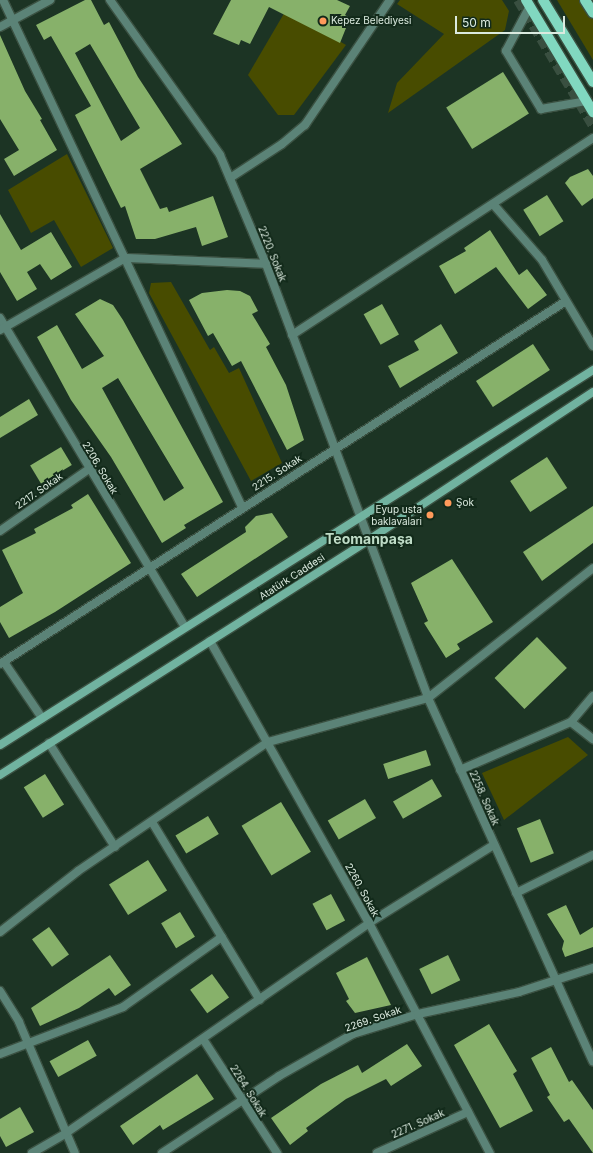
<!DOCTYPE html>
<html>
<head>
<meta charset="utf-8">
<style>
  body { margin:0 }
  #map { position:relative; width:593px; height:1153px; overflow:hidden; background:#1c3424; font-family:Inter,sans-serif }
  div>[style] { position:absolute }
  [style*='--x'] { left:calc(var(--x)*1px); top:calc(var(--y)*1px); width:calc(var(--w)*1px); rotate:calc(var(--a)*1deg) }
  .green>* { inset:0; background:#484c00 }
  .building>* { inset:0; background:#87b16a; transform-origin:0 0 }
  .primary-tunnel>* { height:10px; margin-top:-5px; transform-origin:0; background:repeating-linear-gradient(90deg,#394f40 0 10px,transparent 0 15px) }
  .roads { filter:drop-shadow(1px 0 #3b5142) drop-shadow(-1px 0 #3b5142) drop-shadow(0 1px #3b5142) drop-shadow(0 -1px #3b5142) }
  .lane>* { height:8px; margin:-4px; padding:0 4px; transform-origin:4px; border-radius:4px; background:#5b8377 }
  .street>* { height:8px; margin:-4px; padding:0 4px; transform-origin:4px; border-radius:4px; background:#5b8377 }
  .secondary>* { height:8px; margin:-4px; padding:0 4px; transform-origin:4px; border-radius:4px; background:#71b3a0 }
  .primary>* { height:10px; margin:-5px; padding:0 5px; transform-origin:5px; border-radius:5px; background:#81d8c0 }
  .dots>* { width:11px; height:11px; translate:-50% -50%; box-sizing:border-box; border:2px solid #122a1a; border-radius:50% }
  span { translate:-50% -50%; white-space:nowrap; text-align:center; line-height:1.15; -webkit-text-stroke:4px #122a1a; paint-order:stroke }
  .poi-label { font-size:10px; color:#dbeadf }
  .left { translate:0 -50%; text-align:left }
  .right { translate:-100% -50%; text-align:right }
  .street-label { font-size:10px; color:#dbeadf }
  .district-label { font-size:14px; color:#bfdcc7; font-weight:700 }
  .scale { position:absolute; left:455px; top:16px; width:110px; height:18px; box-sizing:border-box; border:2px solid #dbeadf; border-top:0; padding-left:5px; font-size:12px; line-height:14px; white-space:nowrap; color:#dbeadf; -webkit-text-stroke:3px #122a1a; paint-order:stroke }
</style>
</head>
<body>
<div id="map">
  <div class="green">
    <i style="clip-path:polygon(400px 0,502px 0,509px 11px,505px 30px,388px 113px,397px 83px,444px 34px,397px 4px)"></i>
    <i style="clip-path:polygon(557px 0,583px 0,593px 17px,593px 60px)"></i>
    <i style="clip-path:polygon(286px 10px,346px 45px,294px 115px,278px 115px,248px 75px)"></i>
    <i style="clip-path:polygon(67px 154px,113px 248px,81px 267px,54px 220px,31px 233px,8px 190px)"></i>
    <i style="clip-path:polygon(171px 282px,210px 350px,214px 347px,229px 373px,239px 368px,282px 463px,251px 481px,149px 293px,151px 283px)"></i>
    <i style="clip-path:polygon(568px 737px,588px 755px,504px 820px,482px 773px)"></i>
  </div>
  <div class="building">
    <i style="clip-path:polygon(evenodd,85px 0,91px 0,104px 25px,109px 22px,138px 77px,182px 144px,140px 169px,160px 209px,167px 207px,169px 212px,213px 196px,228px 237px,202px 246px,196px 227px,155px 239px,136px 239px,125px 206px,121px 208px,75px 115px,91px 106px,51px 36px,44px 40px,36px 25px,85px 0,90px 44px,140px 128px,121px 141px,75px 53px,90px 44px)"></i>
    <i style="clip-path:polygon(231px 0,337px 0,350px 6px,345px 15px,350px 18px,340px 43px,269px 7px,250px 44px,241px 40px,239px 45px,213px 34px)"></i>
    <i style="clip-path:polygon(0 35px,25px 91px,42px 119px,40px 120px,57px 150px,14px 176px,4px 159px,19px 150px,0 119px)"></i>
    <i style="left:503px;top:72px;width:49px;height:67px;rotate:58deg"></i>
    <i style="clip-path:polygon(588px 169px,593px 176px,593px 198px,582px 206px,565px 183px,570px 177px)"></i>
    <i style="left:547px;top:195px;width:31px;height:28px;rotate:58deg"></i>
    <i style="clip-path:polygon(0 214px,21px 250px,51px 232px,72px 267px,51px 280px,40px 264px,27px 272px,37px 289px,17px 301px,0 272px)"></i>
    <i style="clip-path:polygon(490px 230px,519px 275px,527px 269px,547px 295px,528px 309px,496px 267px,455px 294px,439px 266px,466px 251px,464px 248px)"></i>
    <i style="clip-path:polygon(227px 290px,240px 291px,250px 296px,258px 311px,252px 314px,270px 344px,266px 347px,286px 385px,304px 440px,287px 450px,241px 361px,232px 366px,213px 333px,208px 336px,189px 300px,202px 293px)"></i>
    <i style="clip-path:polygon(evenodd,100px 299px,113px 305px,123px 320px,223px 502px,184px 525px,186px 528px,162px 543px,111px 457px,71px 400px,37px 337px,57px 325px,82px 369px,104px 356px,75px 314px,100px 299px,118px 378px,184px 488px,164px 501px,102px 388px,118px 378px)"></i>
    <i style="left:382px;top:304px;width:35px;height:21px;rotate:61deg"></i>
    <i style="clip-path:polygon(441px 324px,458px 353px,400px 388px,388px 366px,419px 350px,414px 341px)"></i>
    <i style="left:533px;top:344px;width:31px;height:68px;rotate:57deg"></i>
    <i style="clip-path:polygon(29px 399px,38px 415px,0 438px,0 417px)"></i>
    <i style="left:61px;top:447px;width:21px;height:36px;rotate:59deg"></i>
    <i style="left:547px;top:457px;width:37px;height:44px;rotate:57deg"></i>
    <i style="clip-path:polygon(88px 494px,131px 563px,55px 612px,9px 638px,0 622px,0 607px,23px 593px,2px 550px,36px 533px,34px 529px,73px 508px,71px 505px)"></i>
    <i style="clip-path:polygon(593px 506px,593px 543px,542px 581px,523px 552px)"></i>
    <i style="clip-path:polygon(272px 513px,288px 537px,197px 597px,181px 574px,246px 532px,245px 527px,256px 516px)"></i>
    <i style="clip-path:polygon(452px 559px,493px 622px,457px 644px,460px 649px,446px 658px,424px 623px,428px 621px,411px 583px)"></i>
    <i style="left:537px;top:637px;width:43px;height:59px;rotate:46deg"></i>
    <i style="left:426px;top:750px;width:16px;height:45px;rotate:72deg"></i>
    <i style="left:45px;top:774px;width:36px;height:25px;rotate:58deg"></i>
    <i style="left:432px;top:779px;width:20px;height:45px;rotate:60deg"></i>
    <i style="left:365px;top:799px;width:22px;height:43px;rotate:60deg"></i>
    <i style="left:281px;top:802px;width:58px;height:46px;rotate:59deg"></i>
    <i style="left:208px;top:816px;width:21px;height:38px;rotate:59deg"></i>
    <i style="left:540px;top:819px;width:37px;height:25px;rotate:68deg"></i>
    <i style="left:148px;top:860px;width:36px;height:46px;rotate:58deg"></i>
    <i style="left:331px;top:894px;width:30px;height:21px;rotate:62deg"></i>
    <i style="clip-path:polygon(566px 905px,580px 935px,593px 927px,593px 947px,565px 957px,562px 949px,564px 941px,547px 914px)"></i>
    <i style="left:180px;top:912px;width:29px;height:22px;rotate:59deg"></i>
    <i style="left:49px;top:927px;width:34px;height:21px;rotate:54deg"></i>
    <i style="clip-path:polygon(110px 955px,131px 985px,115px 996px,109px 988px,79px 1008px,40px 1026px,31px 1008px)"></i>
    <i style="left:448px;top:955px;width:28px;height:32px;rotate:64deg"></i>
    <i style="clip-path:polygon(367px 957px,391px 1005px,355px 1013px,346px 1001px,349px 999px,336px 973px)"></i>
    <i style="left:212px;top:974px;width:29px;height:27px;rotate:54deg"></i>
    <i style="clip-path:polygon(489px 1024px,517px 1071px,513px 1074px,533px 1111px,500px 1128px,454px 1045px)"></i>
    <i style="left:88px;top:1040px;width:18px;height:44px;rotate:61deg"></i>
    <i style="clip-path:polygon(407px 1044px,422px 1066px,391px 1086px,386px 1079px,346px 1099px,306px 1128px,308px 1131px,290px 1145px,271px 1118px,321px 1084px,358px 1065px,362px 1073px)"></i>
    <i style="clip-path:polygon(551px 1047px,569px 1082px,572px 1080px,593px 1110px,593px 1153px,569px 1119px,564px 1122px,547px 1097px,550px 1095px,531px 1058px)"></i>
    <i style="clip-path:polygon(197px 1074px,214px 1099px,163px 1130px,160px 1125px,133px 1145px,120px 1126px)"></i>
    <i style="clip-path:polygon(20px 1107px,34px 1132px,6px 1147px,0 1136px,0 1119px)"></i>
  </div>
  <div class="primary-tunnel">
    <i style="--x:518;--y:0;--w:147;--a:59.2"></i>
  </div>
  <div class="roads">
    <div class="lane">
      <i style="--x:530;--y:6;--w:51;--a:118.1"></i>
      <i style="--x:506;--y:51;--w:68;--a:58.9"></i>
      <i style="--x:541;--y:109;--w:47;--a:-9.9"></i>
      <i style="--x:230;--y:178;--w:62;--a:-33.2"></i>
      <i style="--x:282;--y:144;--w:30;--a:-40"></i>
      <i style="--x:305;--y:125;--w:151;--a:-55.8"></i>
    </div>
    <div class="street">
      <i style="--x:3;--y:0;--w:561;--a:64.76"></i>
      <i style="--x:110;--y:0;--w:190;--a:54.6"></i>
      <i style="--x:220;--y:155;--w:118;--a:67.1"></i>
      <i style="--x:266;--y:264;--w:463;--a:69.5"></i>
      <i style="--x:428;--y:698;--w:399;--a:65.6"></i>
      <i style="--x:0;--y:27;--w:57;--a:-28.4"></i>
      <i style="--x:493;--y:204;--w:74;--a:48.8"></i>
      <i style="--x:542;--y:260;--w:100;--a:59.3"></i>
      <i style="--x:0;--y:318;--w:360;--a:59.1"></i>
      <i style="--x:0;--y:330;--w:144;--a:-29.9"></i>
      <i style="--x:125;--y:258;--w:141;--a:2.4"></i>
      <i style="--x:292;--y:335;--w:360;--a:-33.2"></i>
      <i style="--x:0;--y:531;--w:108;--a:-34.9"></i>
      <i style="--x:210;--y:641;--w:324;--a:60.6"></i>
      <i style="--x:369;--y:923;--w:260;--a:62.3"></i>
      <i style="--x:4;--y:662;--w:68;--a:55.8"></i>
      <i style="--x:0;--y:664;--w:672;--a:-32.67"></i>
      <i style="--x:571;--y:722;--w:28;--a:38"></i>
      <i style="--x:49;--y:743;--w:123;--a:57.6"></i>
      <i style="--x:460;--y:770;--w:121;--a:-23.4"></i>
      <i style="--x:571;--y:722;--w:34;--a:-50"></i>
      <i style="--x:152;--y:822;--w:208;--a:58.8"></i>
      <i style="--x:516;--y:893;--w:86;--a:-26.3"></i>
      <i style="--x:0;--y:932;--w:99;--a:-38"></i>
      <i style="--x:78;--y:871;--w:230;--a:-34.2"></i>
      <i style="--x:268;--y:742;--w:166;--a:-15.4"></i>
      <i style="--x:428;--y:698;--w:210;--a:-38.2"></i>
      <i style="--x:0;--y:991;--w:36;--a:58"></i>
      <i style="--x:19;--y:1022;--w:142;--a:66.9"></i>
      <i style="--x:203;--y:1039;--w:136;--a:57"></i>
      <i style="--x:0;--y:1054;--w:132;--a:-20.9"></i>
      <i style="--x:123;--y:1007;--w:121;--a:-35.3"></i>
      <i style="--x:32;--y:1153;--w:39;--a:-30"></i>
      <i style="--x:66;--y:1133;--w:369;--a:-34.7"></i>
      <i style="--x:369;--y:923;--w:147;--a:-32"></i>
      <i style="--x:162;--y:1153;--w:140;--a:-33.3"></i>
      <i style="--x:279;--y:1076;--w:85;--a:-29.6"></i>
      <i style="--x:353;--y:1034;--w:68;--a:-17.1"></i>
      <i style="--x:418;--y:1014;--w:103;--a:-12.3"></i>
      <i style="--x:519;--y:992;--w:78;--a:-18"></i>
      <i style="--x:377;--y:1153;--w:100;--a:-24.3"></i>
    </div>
    <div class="secondary">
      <i style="--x:0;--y:745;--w:702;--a:-32.31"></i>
      <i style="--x:0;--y:775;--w:439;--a:-32.5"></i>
      <i style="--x:370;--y:539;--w:267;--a:-33.4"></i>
    </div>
    <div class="primary">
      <i style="--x:526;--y:0;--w:131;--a:59.1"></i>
      <i style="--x:543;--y:0;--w:96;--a:58.6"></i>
      <i style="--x:585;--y:0;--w:15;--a:58"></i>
    </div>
  </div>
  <div class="dots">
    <i style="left:323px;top:21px;background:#ff9a5b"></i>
    <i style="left:448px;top:503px;background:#ff9a5b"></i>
    <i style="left:430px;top:515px;background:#ff9a5b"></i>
  </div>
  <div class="poi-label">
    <span class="left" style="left:331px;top:21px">Kepez Belediyesi</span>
    <span class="left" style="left:456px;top:503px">Şok</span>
    <span class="right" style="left:422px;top:515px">Eyup usta<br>baklavalari</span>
  </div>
  <div class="street-label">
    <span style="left:272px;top:254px;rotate:68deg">2220. Sokak</span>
    <span style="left:100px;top:468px;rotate:59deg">2206. Sokak</span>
    <span style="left:277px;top:473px;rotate:-33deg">2215. Sokak</span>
    <span style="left:39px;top:491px;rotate:-35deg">2217. Sokak</span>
    <span style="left:292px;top:577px;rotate:-33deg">Atatürk Caddesi</span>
    <span style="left:484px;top:798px;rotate:66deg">2258. Sokak</span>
    <span style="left:362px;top:890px;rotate:61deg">2260. Sokak</span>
    <span style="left:373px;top:1019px;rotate:-19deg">2269. Sokak</span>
    <span style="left:248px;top:1091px;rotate:58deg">2264. Sokak</span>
    <span style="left:418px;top:1124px;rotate:-24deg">2271. Sokak</span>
  </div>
  <div class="district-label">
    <span style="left:369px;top:539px">Teomanpaşa</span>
  </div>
  <div class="scale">50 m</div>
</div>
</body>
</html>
